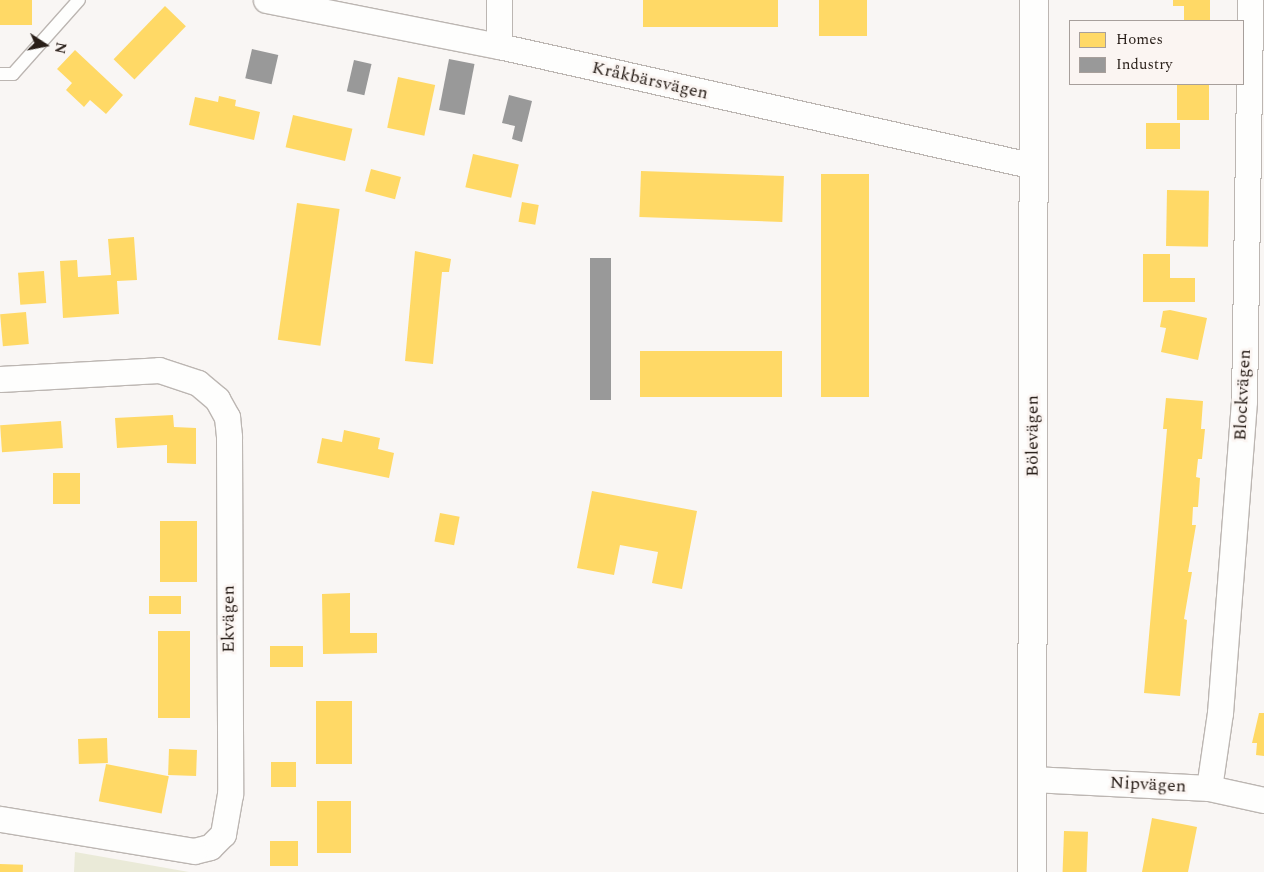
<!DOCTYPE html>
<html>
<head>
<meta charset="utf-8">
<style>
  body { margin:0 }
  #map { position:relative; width:1264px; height:872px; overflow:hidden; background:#f9f6f4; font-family:Spectral,serif }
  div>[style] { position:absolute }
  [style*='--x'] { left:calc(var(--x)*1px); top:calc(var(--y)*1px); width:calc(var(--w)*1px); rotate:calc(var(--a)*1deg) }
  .green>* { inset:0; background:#eaead8 }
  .homes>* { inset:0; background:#ffd966; transform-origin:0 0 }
  .industry>* { inset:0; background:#999; transform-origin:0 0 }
  .roads { filter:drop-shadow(1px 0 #bcb6b2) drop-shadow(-1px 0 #bcb6b2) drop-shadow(0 1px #bcb6b2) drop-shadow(0 -1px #bcb6b2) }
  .lane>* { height:12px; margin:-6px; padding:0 6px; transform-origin:6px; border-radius:6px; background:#fefefd }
  .street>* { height:25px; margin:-12.5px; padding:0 12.5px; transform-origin:12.5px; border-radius:12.5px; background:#fefefd }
  .secondary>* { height:28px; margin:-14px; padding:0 14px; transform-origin:14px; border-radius:14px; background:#fefefd }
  span { translate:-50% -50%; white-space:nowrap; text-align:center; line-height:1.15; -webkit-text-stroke:5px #fbf5f2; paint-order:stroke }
  .street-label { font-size:18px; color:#281e18 }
  .legend { position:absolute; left:1069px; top:20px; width:175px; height:65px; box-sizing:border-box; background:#fbf5f2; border:1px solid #a79f9b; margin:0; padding:6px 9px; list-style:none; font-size:15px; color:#281e18 }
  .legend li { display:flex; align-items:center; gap:10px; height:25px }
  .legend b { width:25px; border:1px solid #a79f9b }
  .north { position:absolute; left:20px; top:20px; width:50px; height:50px; -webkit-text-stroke:4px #fbf5f2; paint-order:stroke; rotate:101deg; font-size:14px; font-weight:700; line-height:20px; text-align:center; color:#281e18 }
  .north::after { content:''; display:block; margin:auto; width:18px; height:22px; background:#281e18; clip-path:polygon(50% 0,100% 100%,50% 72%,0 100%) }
</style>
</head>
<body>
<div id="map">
  <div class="green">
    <i style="clip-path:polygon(75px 852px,189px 872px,74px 872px)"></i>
  </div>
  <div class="homes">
    <i style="left:0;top:0;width:32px;height:25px"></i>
    <i style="left:643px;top:0;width:135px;height:27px"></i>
    <i style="left:819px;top:0;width:48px;height:36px"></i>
    <i style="clip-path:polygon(1173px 0,1210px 0,1210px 20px,1184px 21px,1184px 6px,1173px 6px)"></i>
    <i style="left:165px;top:6px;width:29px;height:74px;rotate:44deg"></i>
    <i style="clip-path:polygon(75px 50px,123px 95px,106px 114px,90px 100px,84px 107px,66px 90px,72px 83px,57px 69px)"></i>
    <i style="left:398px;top:77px;width:38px;height:52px;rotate:12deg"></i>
    <i style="left:1177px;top:84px;width:32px;height:36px"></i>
    <i style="clip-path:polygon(219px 96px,236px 100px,235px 106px,260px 112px,254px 140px,189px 125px,195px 97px,218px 102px)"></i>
    <i style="left:293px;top:115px;width:61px;height:33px;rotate:13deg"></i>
    <i style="left:1146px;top:123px;width:34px;height:26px"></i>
    <i style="left:473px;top:154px;width:47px;height:34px;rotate:13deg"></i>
    <i style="left:371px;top:169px;width:31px;height:23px;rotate:15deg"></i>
    <i style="left:641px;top:171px;width:143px;height:46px;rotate:2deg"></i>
    <i style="left:821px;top:174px;width:48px;height:223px"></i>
    <i style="left:1167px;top:190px;width:42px;height:56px;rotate:1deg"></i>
    <i style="left:522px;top:202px;width:17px;height:20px;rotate:10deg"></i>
    <i style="left:297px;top:203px;width:43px;height:138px;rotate:8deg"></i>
    <i style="clip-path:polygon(134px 237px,137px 280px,117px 281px,119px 314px,63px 318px,60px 261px,77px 260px,78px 277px,111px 275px,108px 239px)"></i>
    <i style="clip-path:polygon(415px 251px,451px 259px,449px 272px,442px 272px,433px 364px,405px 361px)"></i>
    <i style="clip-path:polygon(1143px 254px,1170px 254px,1170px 278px,1195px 278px,1195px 302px,1143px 302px)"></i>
    <i style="left:44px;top:271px;width:32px;height:26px;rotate:86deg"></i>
    <i style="clip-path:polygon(1170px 310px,1207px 318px,1198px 360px,1161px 352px,1166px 328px,1160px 327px,1163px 311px)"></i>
    <i style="left:26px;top:312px;width:32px;height:26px;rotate:85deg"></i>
    <i style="left:782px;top:351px;width:46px;height:142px;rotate:90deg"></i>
    <i style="clip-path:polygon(1166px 398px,1203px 401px,1201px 429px,1205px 429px,1202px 459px,1198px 459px,1196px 477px,1200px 478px,1198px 507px,1193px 507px,1192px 525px,1196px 525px,1188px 572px,1192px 572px,1184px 619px,1187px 620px,1180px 696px,1144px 693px,1167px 429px,1163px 429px)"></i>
    <i style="clip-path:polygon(173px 415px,174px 427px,196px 428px,196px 464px,167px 463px,167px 445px,117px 448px,115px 418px)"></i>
    <i style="left:61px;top:421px;width:27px;height:61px;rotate:86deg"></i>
    <i style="clip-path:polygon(344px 430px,380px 438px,378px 449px,394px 453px,389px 478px,317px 463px,322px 438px,342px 442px)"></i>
    <i style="left:53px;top:473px;width:27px;height:31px"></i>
    <i style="clip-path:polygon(592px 491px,697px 511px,682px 589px,652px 583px,658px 552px,620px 545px,614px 575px,577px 568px)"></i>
    <i style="left:440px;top:513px;width:20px;height:29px;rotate:11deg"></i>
    <i style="left:160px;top:521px;width:37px;height:61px"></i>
    <i style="clip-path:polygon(350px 593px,350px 633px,377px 633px,377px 653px,323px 654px,322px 594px)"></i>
    <i style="left:149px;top:596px;width:32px;height:18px"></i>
    <i style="left:158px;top:631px;width:32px;height:87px"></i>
    <i style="left:270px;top:646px;width:33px;height:21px"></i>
    <i style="left:316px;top:701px;width:36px;height:63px"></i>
    <i style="clip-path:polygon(1259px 713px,1264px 713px,1264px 756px,1256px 755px,1257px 743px,1252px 743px)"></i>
    <i style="left:107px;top:738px;width:25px;height:29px;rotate:88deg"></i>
    <i style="left:169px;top:749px;width:28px;height:26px;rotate:2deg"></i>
    <i style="left:271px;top:762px;width:25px;height:25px"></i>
    <i style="left:106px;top:764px;width:64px;height:38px;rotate:11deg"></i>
    <i style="left:317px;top:801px;width:34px;height:52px"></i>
    <i style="clip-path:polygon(1152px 818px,1197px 827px,1188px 872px,1142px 872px)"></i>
    <i style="left:1064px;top:831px;width:24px;height:41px;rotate:2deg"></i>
    <i style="left:270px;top:841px;width:28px;height:25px"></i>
    <i style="left:0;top:864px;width:23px;height:8px;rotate:2deg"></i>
  </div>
  <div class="industry">
    <i style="left:252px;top:49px;width:27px;height:30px;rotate:13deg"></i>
    <i style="left:449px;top:59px;width:26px;height:52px;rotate:11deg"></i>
    <i style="left:354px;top:60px;width:18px;height:32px;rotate:13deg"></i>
    <i style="clip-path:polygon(509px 95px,532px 101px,522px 142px,512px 139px,515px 126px,502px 123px)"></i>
    <i style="left:611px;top:258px;width:142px;height:21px;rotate:90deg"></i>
  </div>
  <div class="roads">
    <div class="lane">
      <i style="--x:0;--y:74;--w:13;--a:0"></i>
      <i style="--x:13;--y:74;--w:99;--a:-48.3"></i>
    </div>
    <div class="street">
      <i style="--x:266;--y:0;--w:237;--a:11.2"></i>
      <i style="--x:499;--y:46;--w:548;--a:12.64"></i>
      <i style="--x:499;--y:46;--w:46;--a:-90"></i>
      <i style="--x:0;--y:379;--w:159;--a:-3.2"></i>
      <i style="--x:159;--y:370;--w:41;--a:18.4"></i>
      <i style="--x:198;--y:383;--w:25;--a:40"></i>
      <i style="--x:217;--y:399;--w:21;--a:61"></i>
      <i style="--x:227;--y:417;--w:20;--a:84"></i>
      <i style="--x:229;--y:437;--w:357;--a:89.8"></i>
      <i style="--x:230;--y:794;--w:41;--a:99.9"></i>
      <i style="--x:223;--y:834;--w:18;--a:135"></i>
      <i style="--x:210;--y:847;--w:16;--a:166"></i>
      <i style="--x:194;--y:851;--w:197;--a:-170.6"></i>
      <i style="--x:1032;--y:779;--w:177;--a:2.9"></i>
      <i style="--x:1209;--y:788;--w:56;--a:12.3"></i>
      <i style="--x:1209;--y:788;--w:76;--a:-81.7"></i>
      <i style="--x:1220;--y:713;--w:313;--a:-85.6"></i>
      <i style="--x:1244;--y:401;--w:401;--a:-89.1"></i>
    </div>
    <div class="secondary">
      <i style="--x:1032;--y:872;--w:872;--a:-89.87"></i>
    </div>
  </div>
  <div class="street-label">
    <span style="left:650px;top:81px;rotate:13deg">Kråkbärsvägen</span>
    <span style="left:1243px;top:395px;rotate:-87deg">Blockvägen</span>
    <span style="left:1033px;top:436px;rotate:-90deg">Bölevägen</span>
    <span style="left:229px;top:619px;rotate:-90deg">Ekvägen</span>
    <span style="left:1148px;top:785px;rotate:3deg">Nipvägen</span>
  </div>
  <ul class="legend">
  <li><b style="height:14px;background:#ffd966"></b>Homes</li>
  <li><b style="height:14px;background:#999"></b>Industry</li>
  </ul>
  <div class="north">N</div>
</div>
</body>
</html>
